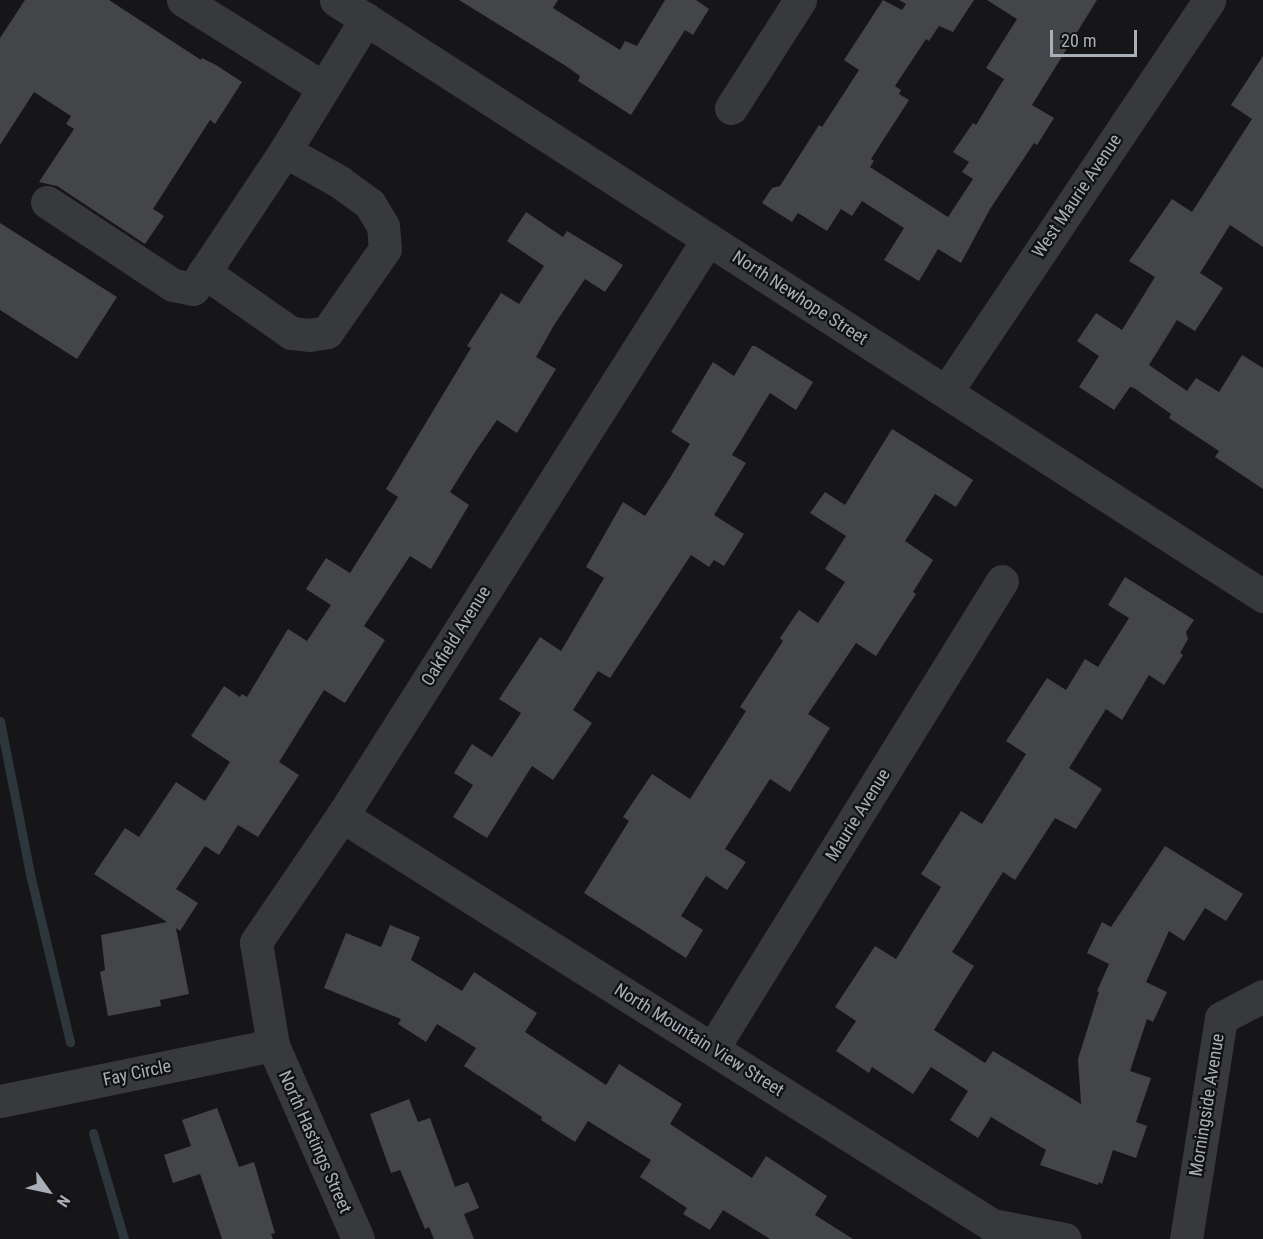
<!DOCTYPE html>
<html>
<head>
<meta charset="utf-8">
<style>
  body { margin:0 }
  #map { position:relative; width:1263px; height:1239px; overflow:hidden; background:#161618; font-family:"Roboto Condensed",sans-serif }
  div>[style] { position:absolute }
  [style*='--x'] { left:calc(var(--x)*1px); top:calc(var(--y)*1px); width:calc(var(--w)*1px); rotate:calc(var(--a)*1deg) }
  .stream>* { height:9px; margin:-4.5px; padding:0 4.5px; transform-origin:4.5px; border-radius:4.5px; background:#2d373b }
  .building>* { inset:0; background:#434548 }
  .minor>* { height:33px; margin:-16.5px; padding:0 16.5px; transform-origin:16.5px; border-radius:16.5px; background:#37393d }
  span { translate:-50% -50%; white-space:nowrap; text-align:center; line-height:1.15; -webkit-text-stroke:4.5px #111113; paint-order:stroke }
  .street-label { font-size:18px; color:#a9afb7 }
  .north { position:absolute; left:18px; top:1161px; width:60px; height:60px; -webkit-text-stroke:4px #111113; paint-order:stroke; rotate:123deg; font-size:16px; font-weight:700; line-height:24px; text-align:center; color:#a9afb7 }
  .north::after { content:''; display:block; margin:auto; width:21px; height:27px; background:#a9afb7; clip-path:polygon(50% 0,100% 100%,50% 72%,0 100%) }
  .scale { position:absolute; left:1050px; top:30px; width:87px; height:27px; box-sizing:border-box; border:3px solid #a9afb7; border-top:0; padding-left:8px; font-size:18px; line-height:21px; white-space:nowrap; color:#a9afb7; -webkit-text-stroke:4px #111113; paint-order:stroke }
</style>
</head>
<body>
<div id="map">
  <div class="stream">
    <i style="--x:0;--y:721;--w:156;--a:78.9"></i>
    <i style="--x:30;--y:874;--w:173;--a:76.6"></i>
    <i style="--x:93;--y:1133;--w:110;--a:73.7"></i>
  </div>
  <div class="building">
    <i style="clip-path:polygon(25px 0,109px 0,201px 60px,202px 58px,216px 65px,242px 82px,215px 124px,210px 120px,153px 209px,164px 216px,145px 244px,57px 186px,39px 182px,74px 129px,66px 124px,71px 116px,34px 92px,0 145px,0 38px)"></i>
    <i style="clip-path:polygon(459px 0,558px 0,553px 8px,620px 50px,625px 41px,637px 46px,665px 0,696px 0,709px 9px,693px 35px,685px 30px,631px 115px,578px 81px,580px 76px,566px 66px)"></i>
    <i style="clip-path:polygon(883px 0,902px 10px,906px 4px,899px 0,974px 0,953px 32px,939px 26px,929px 41px,926px 39px,895px 86px,901px 90px,899px 94px,909px 100px,871px 159px,874px 161px,870px 167px,948px 217px,973px 179px,962px 172px,969px 162px,953px 152px,973px 123px,976px 125px,1004px 79px,986px 68px,1017px 19px,987px 0,1097px 0,1032px 105px,1054px 118px,1037px 145px,1034px 143px,990px 209px,961px 263px,938px 249px,919px 281px,884px 260px,904px 228px,862px 201px,852px 216px,841px 209px,827px 231px,798px 213px,792px 222px,762px 203px,772px 188px,780px 186px,819px 125px,822px 127px,859px 70px,844px 60px)"></i>
    <i style="clip-path:polygon(1263px 56px,1263px 247px,1230px 225px,1200px 273px,1223px 288px,1195px 331px,1177px 320px,1149px 365px,1187px 391px,1196px 378px,1219px 392px,1242px 355px,1263px 368px,1263px 489px,1215px 457px,1219px 451px,1169px 418px,1171px 414px,1134px 388px,1130px 387px,1114px 410px,1079px 387px,1099px 356px,1077px 341px,1096px 313px,1122px 330px,1155px 277px,1129px 261px,1172px 199px,1192px 212px,1252px 119px,1231px 105px)"></i>
    <i style="clip-path:polygon(526px 212px,563px 237px,567px 231px,623px 265px,605px 292px,585px 279px,554px 325px,536px 357px,556px 369px,517px 433px,497px 420px,475px 452px,450px 492px,469px 505px,431px 569px,410px 556px,364px 626px,385px 640px,345px 703px,324px 690px,279px 762px,299px 775px,258px 837px,238px 825px,219px 855px,205px 846px,176px 889px,198px 903px,180px 931px,176px 928px,189px 994px,160px 1000px,161px 1006px,108px 1016px,100px 972px,105px 970px,101px 935px,167px 922px,94px 874px,125px 828px,139px 837px,176px 782px,205px 801px,230px 762px,191px 736px,224px 686px,240px 697px,242px 694px,247px 697px,288px 629px,307px 641px,331px 605px,306px 589px,326px 558px,350px 573px,398px 497px,386px 489px,471px 348px,467px 346px,501px 293px,519px 304px,544px 266px,507px 241px)"></i>
    <i style="clip-path:polygon(0 223px,117px 297px,77px 359px,0 310px)"></i>
    <i style="clip-path:polygon(752px 346px,755px 346px,813px 382px,796px 410px,770px 393px,732px 455px,746px 463px,714px 515px,744px 534px,724px 566px,714px 560px,709px 567px,691px 555px,610px 678px,598px 671px,573px 710px,592px 723px,553px 780px,532px 766px,487px 838px,453px 817px,473px 785px,454px 773px,472px 744px,492px 757px,521px 713px,499px 699px,540px 637px,561px 651px,604px 578px,586px 567px,623px 502px,645px 516px,671px 476px,690px 444px,671px 432px,713px 362px,734px 376px)"></i>
    <i style="clip-path:polygon(892px 429px,973px 480px,956px 507px,935px 494px,905px 541px,933px 560px,913px 592px,916px 594px,876px 656px,856px 643px,808px 714px,830px 728px,790px 792px,770px 779px,725px 849px,746px 862px,727px 890px,706px 876px,681px 916px,703px 930px,686px 958px,584px 893px,629px 821px,623px 817px,652px 774px,690px 799px,746px 711px,740px 707px,783px 641px,780px 638px,799px 610px,818px 623px,845px 582px,825px 569px,846px 536px,810px 513px,825px 492px,845px 505px)"></i>
    <i style="clip-path:polygon(1125px 577px,1194px 620px,1186px 632px,1188px 639px,1180px 653px,1183px 655px,1164px 685px,1149px 675px,1122px 720px,1106px 709px,1069px 768px,1102px 789px,1076px 829px,1055px 818px,1015px 880px,1003px 872px,952px 952px,974px 966px,934px 1030px,985px 1063px,993px 1051px,1081px 1104px,1078px 1059px,1099px 992px,1097px 991px,1109px 964px,1087px 953px,1102px 922px,1111px 927px,1165px 846px,1243px 894px,1226px 921px,1205px 908px,1184px 941px,1169px 931px,1146px 982px,1167px 992px,1153px 1022px,1147px 1019px,1130px 1071px,1151px 1078px,1136px 1122px,1147px 1126px,1136px 1158px,1113px 1150px,1102px 1184px,1099px 1182px,1098px 1185px,1040px 1165px,1046px 1150px,991px 1117px,978px 1138px,950px 1120px,968px 1091px,931px 1067px,913px 1094px,872px 1067px,869px 1073px,836px 1051px,856px 1021px,835px 1007px,875px 946px,896px 959px,941px 887px,921px 874px,961px 811px,982px 824px,1026px 754px,1006px 741px,1047px 678px,1066px 690px,1085px 659px,1098px 667px,1129px 618px,1108px 605px)"></i>
    <i style="clip-path:polygon(390px 925px,420px 937px,411px 960px,462px 991px,474px 972px,537px 1013px,525px 1032px,606px 1085px,619px 1064px,682px 1104px,670px 1124px,752px 1178px,766px 1156px,827px 1196px,815px 1215px,853px 1239px,770px 1239px,723px 1210px,710px 1230px,683px 1214px,687px 1208px,640px 1177px,651px 1160px,588px 1121px,575px 1142px,541px 1120px,542px 1117px,464px 1066px,476px 1048px,437px 1024px,426px 1042px,398px 1024px,401px 1019px,324px 988px,346px 933px,381px 947px)"></i>
    <i style="clip-path:polygon(409px 1099px,418px 1122px,430px 1118px,455px 1187px,468px 1182px,479px 1208px,464px 1214px,474px 1239px,434px 1239px,429px 1227px,425px 1229px,400px 1170px,391px 1173px,370px 1114px)"></i>
    <i style="clip-path:polygon(217px 1108px,239px 1167px,254px 1162px,275px 1233px,271px 1234px,273px 1239px,222px 1239px,200px 1174px,173px 1183px,164px 1155px,191px 1146px,182px 1120px)"></i>
  </div>
  <div class="minor">
    <i style="--x:183;--y:0;--w:166;--a:32"></i>
    <i style="--x:336;--y:0;--w:1102;--a:32.74"></i>
    <i style="--x:731;--y:108;--w:128;--a:-57.4"></i>
    <i style="--x:47;--y:202;--w:151;--a:33.4"></i>
    <i style="--x:173;--y:285;--w:20;--a:11"></i>
    <i style="--x:193;--y:289;--w:166;--a:-56.3"></i>
    <i style="--x:285;--y:151;--w:155;--a:-58.5"></i>
    <i style="--x:204;--y:272;--w:106;--a:35"></i>
    <i style="--x:291;--y:333;--w:18;--a:6"></i>
    <i style="--x:309;--y:335;--w:18;--a:-9"></i>
    <i style="--x:327;--y:332;--w:101;--a:-55.1"></i>
    <i style="--x:385;--y:249;--w:23;--a:-95"></i>
    <i style="--x:383;--y:226;--w:26;--a:-121"></i>
    <i style="--x:370;--y:204;--w:37;--a:-144"></i>
    <i style="--x:340;--y:182;--w:63;--a:-150.6"></i>
    <i style="--x:946;--y:392;--w:472;--a:-56.1"></i>
    <i style="--x:342;--y:816;--w:768;--a:32.18"></i>
    <i style="--x:992;--y:1225;--w:74;--a:10.9"></i>
    <i style="--x:713;--y:1048;--w:549;--a:-58.25"></i>
    <i style="--x:0;--y:1101;--w:279;--a:-11.6"></i>
    <i style="--x:358;--y:1239;--w:212;--a:-113.7"></i>
    <i style="--x:273;--y:1045;--w:104;--a:-99.4"></i>
    <i style="--x:256;--y:942;--w:153;--a:-55.7"></i>
    <i style="--x:342;--y:816;--w:683;--a:-57.61"></i>
    <i style="--x:1186;--y:1239;--w:224;--a:-81"></i>
    <i style="--x:1221;--y:1018;--w:47;--a:-27.6"></i>
  </div>
  <div class="street-label">
    <span style="left:1077px;top:196px;rotate:-56deg">West Maurie Avenue</span>
    <span style="left:800px;top:298px;rotate:33deg">North Newhope Street</span>
    <span style="left:456px;top:636px;rotate:-58deg">Oakfield Avenue</span>
    <span style="left:858px;top:815px;rotate:-58deg">Maurie Avenue</span>
    <span style="left:699px;top:1040px;rotate:32deg">North Mountain View Street</span>
    <span style="left:137px;top:1073px;rotate:-12deg">Fay Circle</span>
    <span style="left:1207px;top:1105px;rotate:-81deg">Morningside Avenue</span>
    <span style="left:315px;top:1142px;rotate:66deg">North Hastings Street</span>
  </div>
  <div class="north">N</div>
  <div class="scale">20 m</div>
</div>
</body>
</html>
